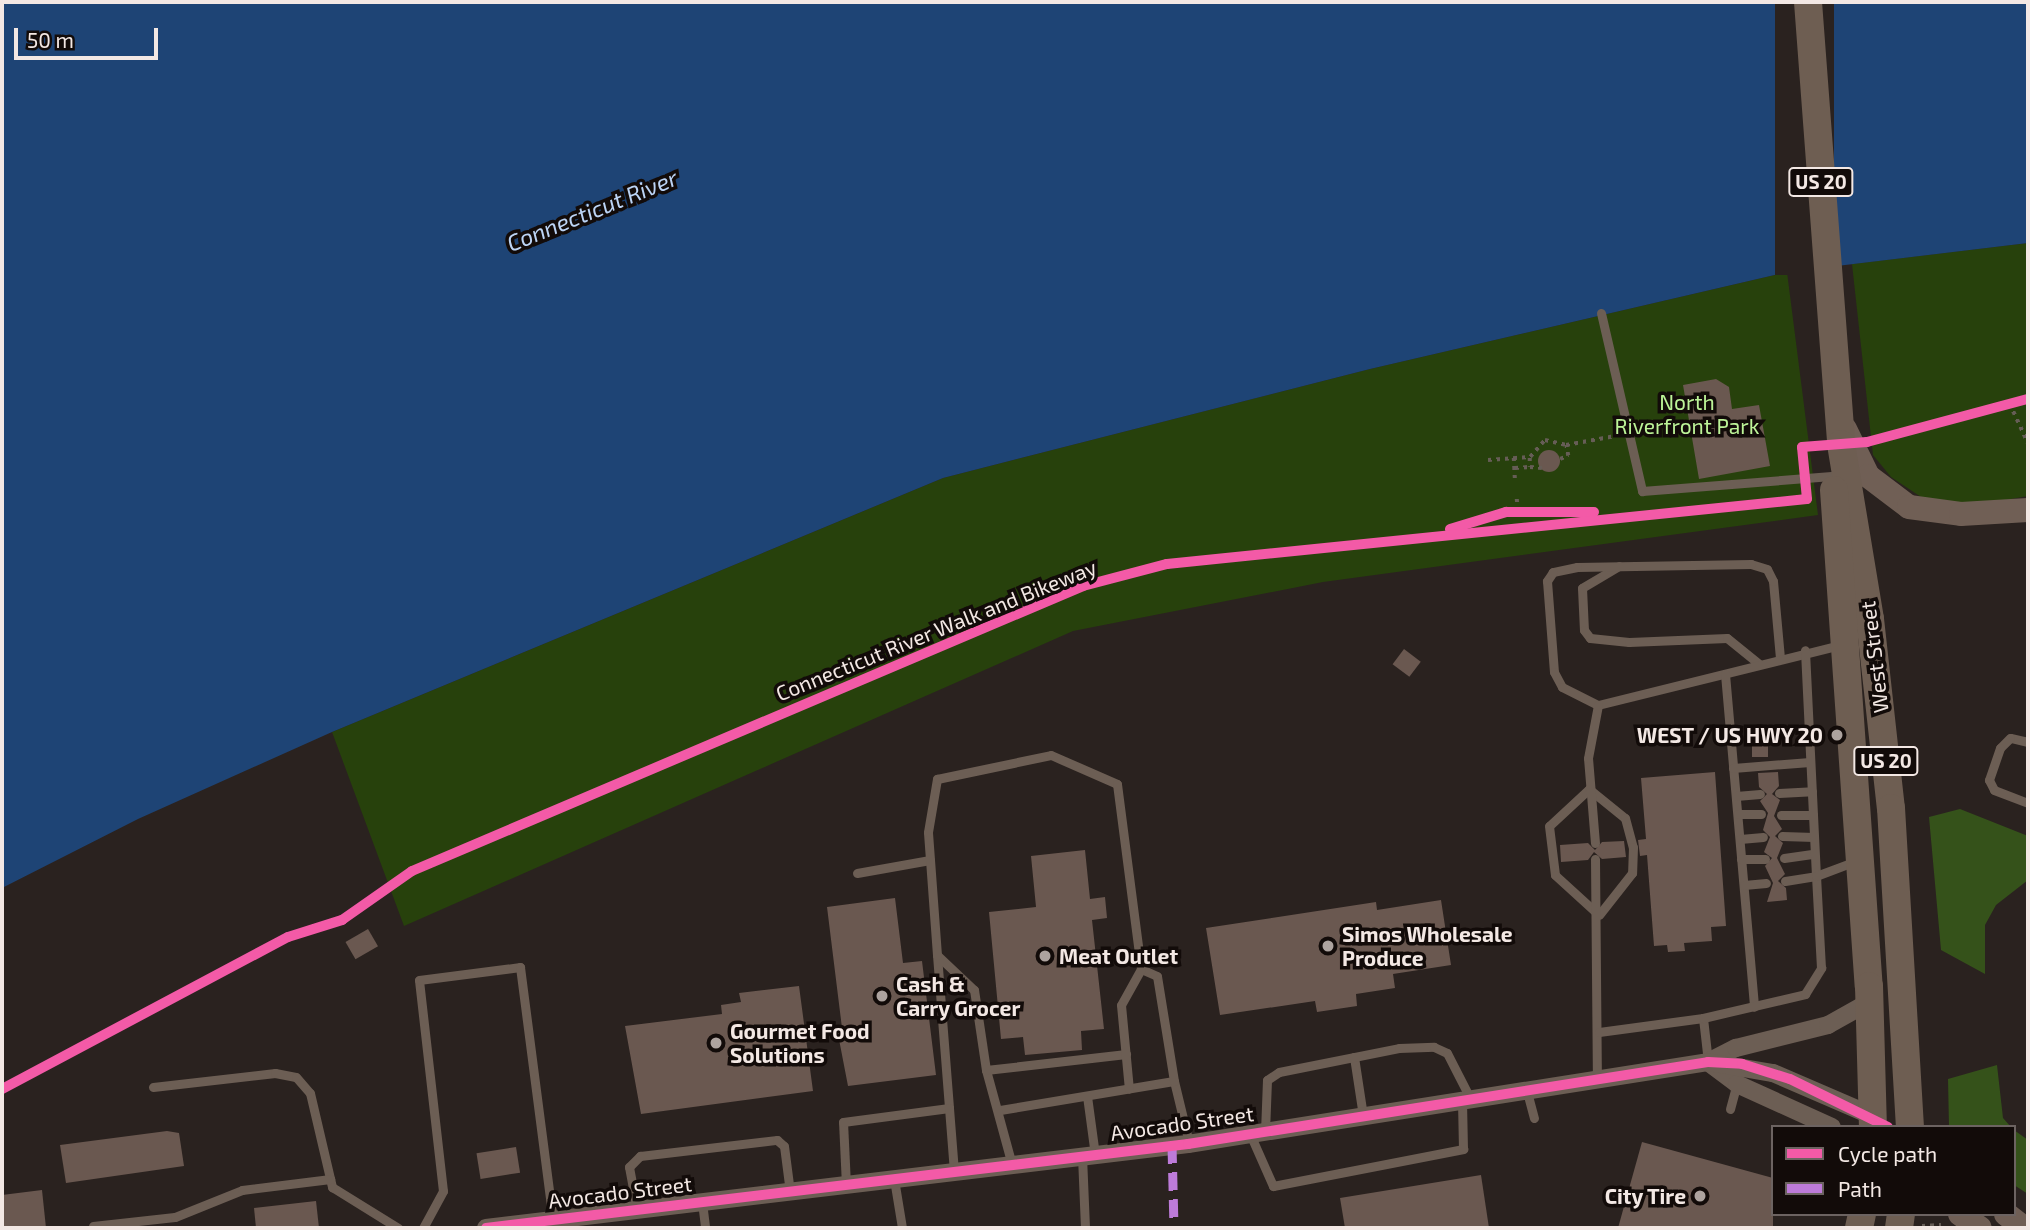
<!DOCTYPE html>
<html>
<head>
<meta charset="utf-8">
<style>
  body { margin:0 }
  #map { position:relative; width:2030px; height:1230px; overflow:hidden; background:#2a221f; font-family:"Exo 2",sans-serif }
  div>[style] { position:absolute }
  [style*='--x'] { left:calc(var(--x)*1px); top:calc(var(--y)*1px); width:calc(var(--w)*1px); rotate:calc(var(--a)*1deg) }
  .green>* { inset:0; background:#27410c }
  .forest>* { inset:0; background:#35521a }
  .water>* { inset:0; background:#1e4475 }
  .pier>* { inset:0; background:#2a221f; transform-origin:0 0 }
  .building>* { inset:0; background:#6a5850; transform-origin:0 0 }
  .round { border-radius:50% }
  .path>* { height:3.5px; margin-top:-1.75px; transform-origin:0; background:repeating-linear-gradient(90deg,#665d56 0 3.5px,transparent 0 8.5px) }
  .lane>* { height:9px; margin:-4.5px; padding:0 4.5px; transform-origin:4.5px; border-radius:4.5px; background:#6c5e54 }
  .street>* { height:18px; margin:-9px; padding:0 9px; transform-origin:9px; border-radius:9px; background:#6c5e54 }
  .secondary>* { height:24px; margin:-12px; padding:0 12px; transform-origin:12px; border-radius:12px; background:#705f55 }
  .primary>* { height:28px; margin:-14px; padding:0 14px; transform-origin:14px; border-radius:14px; background:#6e5e52 }
  .quiet>* { height:9px; margin-top:-4.5px; transform-origin:0; background:repeating-linear-gradient(90deg,#bd7bd9 0 18px,transparent 0 27px) }
  .cycleway>* { height:10px; margin:-5px; padding:0 5px; transform-origin:5px; border-radius:5px; background:#f35aa7 }
  .dots>* { width:19px; height:19px; translate:-50% -50%; box-sizing:border-box; border:4px solid #120b09; border-radius:50% }
  span { translate:-50% -50%; white-space:nowrap; text-align:center; line-height:1.15; -webkit-text-stroke:7px #120b09; paint-order:stroke }
  .shield-label span { padding:2px 5px; background:#120b09; border:2px solid; border-radius:5px; -webkit-text-stroke-width:0 }
  .shield-label { font-size:19px; color:#f3e8e4; font-weight:700 }
  .park-label { font-size:21px; color:#bdf498 }
  .street-label { font-size:21px; color:#f3e8e4 }
  .poi-label { font-size:21px; color:#f3e8e4; font-weight:700 }
  .right { translate:-100% -50%; text-align:right }
  .left { translate:0 -50%; text-align:left }
  .water-label { font-size:23px; color:#bcd4f5; font-style:italic }
  .frame { position:absolute; inset:0; border:4px solid #f3e8e4; pointer-events:none }
  .legend { position:absolute; left:1771px; top:1125px; width:245px; height:91px; box-sizing:border-box; background:#120b09; border:2px solid #6c6361; margin:0; padding:9px 12px; list-style:none; font-size:21px; color:#f3e8e4 }
  .legend li { display:flex; align-items:center; gap:14px; height:35px }
  .legend b { width:35px; border:2px solid #6c6361 }
  .scale { position:absolute; left:14px; top:28px; width:144px; height:32px; box-sizing:border-box; border:4px solid #f3e8e4; border-top:0; padding-left:9px; font-size:21px; line-height:24px; white-space:nowrap; color:#f3e8e4; -webkit-text-stroke:5px #120b09; paint-order:stroke }
</style>
</head>
<body>
<div id="map">
  <div class="green">
    <i style="clip-path:polygon(2028px 243px,2028px 496px,1988px 503px,1927px 501px,1891px 477px,1873px 455px,1852px 264px)"></i>
    <i style="clip-path:polygon(1787px 272px,1818px 515px,1323px 582px,1073px 631px,404px 926px,332px 732px,943px 478px,1370px 369px)"></i>
  </div>
  <div class="forest">
    <i style="clip-path:polygon(1960px 809px,2028px 836px,2028px 880px,1996px 905px,1985px 925px,1985px 974px,1941px 950px,1929px 817px)"></i>
    <i style="clip-path:polygon(1997px 1065px,2003px 1118px,2011px 1127px,1949px 1127px,1948px 1079px)"></i>
    <i style="clip-path:polygon(2014px 1130px,2028px 1140px,2028px 1194px,2014px 1185px)"></i>
  </div>
  <div class="water">
    <i style="clip-path:polygon(2px 2px,2028px 2px,2028px 243px,1787px 272px,1370px 369px,943px 478px,332px 732px,138px 819px,2px 888px)"></i>
  </div>
  <div class="pier">
    <i style="left:1775px;top:2px;width:59px;height:273px"></i>
  </div>
  <div class="building">
    <i style="clip-path:polygon(1716px 379px,1729px 387px,1732px 409px,1759px 405px,1770px 466px,1699px 479px,1683px 385px)"></i>
    <i class="round" style="left:1538px;top:450px;width:22px;height:22px"></i>
    <i style="left:1404px;top:649px;width:21px;height:19px;rotate:37deg"></i>
    <i style="left:1752px;top:741px;width:16px;height:16px"></i>
    <i style="clip-path:polygon(1715px 772px,1726px 926px,1711px 927px,1712px 941px,1684px 943px,1685px 951px,1668px 952px,1667px 945px,1654px 946px,1647px 855px,1640px 856px,1638px 840px,1646px 839px,1641px 778px)"></i>
    <i style="clip-path:polygon(1778px 772px,1779px 786px,1772px 794px,1780px 800px,1774px 816px,1782px 829px,1775px 836px,1783px 843px,1777px 858px,1785px 874px,1778px 881px,1786px 888px,1787px 900px,1767px 902px,1773px 883px,1765px 866px,1772px 858px,1764px 852px,1770px 837px,1763px 830px,1768px 813px,1760px 801px,1767px 794px,1759px 787px,1758px 773px)"></i>
    <i style="clip-path:polygon(1624px 841px,1626px 857px,1602px 859px,1594px 852px,1588px 860px,1561px 862px,1560px 845px,1588px 843px,1595px 850px,1602px 842px)"></i>
    <i style="clip-path:polygon(1085px 850px,1090px 899px,1105px 897px,1107px 918px,1092px 920px,1104px 1029px,1081px 1031px,1082px 1050px,1025px 1055px,1023px 1037px,1001px 1039px,989px 912px,1036px 907px,1031px 856px)"></i>
    <i style="clip-path:polygon(895px 898px,903px 963px,922px 961px,936px 1075px,848px 1086px,837px 1029px,842px 1028px,827px 907px)"></i>
    <i style="clip-path:polygon(1441px 900px,1451px 965px,1393px 974px,1395px 988px,1356px 994px,1357px 1006px,1317px 1012px,1315px 1001px,1220px 1015px,1206px 928px,1376px 902px,1377px 910px)"></i>
    <i style="left:368px;top:929px;width:20px;height:26px;rotate:60deg"></i>
    <i style="clip-path:polygon(799px 986px,813px 1091px,641px 1114px,625px 1026px,722px 1014px,721px 1005px,741px 1002px,739px 993px)"></i>
    <i style="clip-path:polygon(167px 1131px,179px 1133px,184px 1166px,66px 1183px,60px 1145px)"></i>
    <i style="clip-path:polygon(1642px 1142px,1773px 1178px,1773px 1228px,1618px 1228px)"></i>
    <i style="left:516px;top:1147px;width:26px;height:40px;rotate:81deg"></i>
    <i style="clip-path:polygon(1481px 1175px,1489px 1228px,1345px 1228px,1340px 1198px)"></i>
    <i style="clip-path:polygon(42px 1190px,46px 1228px,2px 1228px,2px 1195px)"></i>
    <i style="clip-path:polygon(316px 1201px,319px 1228px,256px 1228px,254px 1208px)"></i>
  </div>
  <div class="path">
    <i style="--x:2010;--y:404;--w:43;--a:65.2"></i>
    <i style="--x:1514;--y:458;--w:21;--a:87"></i>
    <i style="--x:1530;--y:458;--w:9;--a:90"></i>
    <i style="--x:1530;--y:467;--w:12;--a:5"></i>
    <i style="--x:1560;--y:459;--w:9;--a:-21"></i>
    <i style="--x:1568;--y:456;--w:11;--a:-100"></i>
    <i style="--x:1488;--y:460;--w:42;--a:-4.1"></i>
    <i style="--x:1530;--y:457;--w:23;--a:-49"></i>
    <i style="--x:1545;--y:440;--w:22;--a:13"></i>
    <i style="--x:1566;--y:445;--w:50;--a:-10.4"></i>
    <i style="--x:1515;--y:468;--w:15;--a:-4"></i>
    <i style="--x:1517;--y:499;--w:12;--a:85"></i>
    <i style="--x:1922;--y:1226;--w:19;--a:-3"></i>
  </div>
  <div class="lane">
    <i style="--x:1601;--y:313;--w:183;--a:77"></i>
    <i style="--x:1642;--y:491;--w:193;--a:-4.5"></i>
    <i style="--x:1619;--y:566;--w:43;--a:149.3"></i>
    <i style="--x:1582;--y:588;--w:42;--a:87.3"></i>
    <i style="--x:1584;--y:630;--w:10;--a:53"></i>
    <i style="--x:1590;--y:638;--w:39;--a:6"></i>
    <i style="--x:1629;--y:642;--w:98;--a:-2.3"></i>
    <i style="--x:1727;--y:638;--w:41;--a:39.1"></i>
    <i style="--x:1780;--y:658;--w:77;--a:-95.2"></i>
    <i style="--x:1773;--y:581;--w:13;--a:-117"></i>
    <i style="--x:1767;--y:569;--w:17;--a:-163"></i>
    <i style="--x:1751;--y:564;--w:174;--a:179"></i>
    <i style="--x:1577;--y:567;--w:25;--a:168"></i>
    <i style="--x:1553;--y:572;--w:11;--a:124"></i>
    <i style="--x:1547;--y:581;--w:91;--a:85.6"></i>
    <i style="--x:1554;--y:672;--w:17;--a:62"></i>
    <i style="--x:1562;--y:687;--w:40;--a:26.6"></i>
    <i style="--x:1598;--y:705;--w:249;--a:-13.9"></i>
    <i style="--x:1725;--y:674;--w:334;--a:85"></i>
    <i style="--x:2028;--y:742;--w:18;--a:-167"></i>
    <i style="--x:2010;--y:738;--w:14;--a:135"></i>
    <i style="--x:2000;--y:748;--w:34;--a:109"></i>
    <i style="--x:1989;--y:780;--w:11;--a:63"></i>
    <i style="--x:1994;--y:790;--w:36;--a:21"></i>
    <i style="--x:1733;--y:768;--w:77;--a:-4.5"></i>
    <i style="--x:1589;--y:789;--w:54;--a:137.2"></i>
    <i style="--x:1549;--y:826;--w:49;--a:83"></i>
    <i style="--x:1555;--y:875;--w:59;--a:42.3"></i>
    <i style="--x:1589;--y:789;--w:46;--a:38.9"></i>
    <i style="--x:1625;--y:818;--w:30;--a:75"></i>
    <i style="--x:1633;--y:847;--w:26;--a:92"></i>
    <i style="--x:1632;--y:873;--w:53;--a:128.2"></i>
    <i style="--x:1779;--y:793;--w:33;--a:-3"></i>
    <i style="--x:1736;--y:796;--w:24;--a:-5"></i>
    <i style="--x:1738;--y:814;--w:23;--a:0"></i>
    <i style="--x:1781;--y:815;--w:32;--a:0"></i>
    <i style="--x:1782;--y:836;--w:32;--a:2"></i>
    <i style="--x:1740;--y:839;--w:23;--a:-5"></i>
    <i style="--x:1595;--y:843;--w:85;--a:-94.7"></i>
    <i style="--x:1588;--y:758;--w:54;--a:-79.3"></i>
    <i style="--x:1784;--y:858;--w:30;--a:-8"></i>
    <i style="--x:1595;--y:859;--w:219;--a:89.5"></i>
    <i style="--x:1741;--y:859;--w:24;--a:0"></i>
    <i style="--x:857;--y:873;--w:74;--a:-10.1"></i>
    <i style="--x:1785;--y:881;--w:31;--a:-9"></i>
    <i style="--x:1816;--y:876;--w:226;--a:-92.8"></i>
    <i style="--x:1744;--y:885;--w:22;--a:-5"></i>
    <i style="--x:937;--y:955;--w:153;--a:85.5"></i>
    <i style="--x:1703;--y:1018;--w:44;--a:83.5"></i>
    <i style="--x:1599;--y:1032;--w:105;--a:-7.7"></i>
    <i style="--x:1703;--y:1018;--w:105;--a:-13.2"></i>
    <i style="--x:1805;--y:994;--w:31;--a:-58"></i>
    <i style="--x:1821;--y:968;--w:92;--a:-93.1"></i>
    <i style="--x:1816;--y:876;--w:43;--a:-20.6"></i>
    <i style="--x:1354;--y:1057;--w:60;--a:81.3"></i>
    <i style="--x:986;--y:1070;--w:141;--a:-6.5"></i>
    <i style="--x:1174;--y:1081;--w:64;--a:76.4"></i>
    <i style="--x:153;--y:1087;--w:123;--a:-6.5"></i>
    <i style="--x:275;--y:1073;--w:21;--a:11"></i>
    <i style="--x:296;--y:1077;--w:21;--a:49"></i>
    <i style="--x:310;--y:1093;--w:97;--a:76.8"></i>
    <i style="--x:332;--y:1187;--w:78;--a:31.8"></i>
    <i style="--x:1527;--y:1092;--w:27;--a:75"></i>
    <i style="--x:1087;--y:1096;--w:60;--a:82.3"></i>
    <i style="--x:1730;--y:1109;--w:27;--a:-75"></i>
    <i style="--x:1000;--y:1110;--w:176;--a:-9.5"></i>
    <i style="--x:1174;--y:1081;--w:106;--a:-99.2"></i>
    <i style="--x:1157;--y:976;--w:17;--a:-156"></i>
    <i style="--x:1265;--y:1132;--w:52;--a:-87.8"></i>
    <i style="--x:1267;--y:1080;--w:14;--a:-34"></i>
    <i style="--x:1279;--y:1072;--w:122;--a:-11.3"></i>
    <i style="--x:1399;--y:1048;--w:35;--a:-2"></i>
    <i style="--x:1434;--y:1047;--w:14;--a:25"></i>
    <i style="--x:1447;--y:1053;--w:53;--a:62.9"></i>
    <i style="--x:1250;--y:1134;--w:57;--a:66.1"></i>
    <i style="--x:1273;--y:1186;--w:194;--a:-11"></i>
    <i style="--x:1463;--y:1149;--w:48;--a:-91.2"></i>
    <i style="--x:1082;--y:1156;--w:72;--a:87.6"></i>
    <i style="--x:1012;--y:1165;--w:98;--a:-105.3"></i>
    <i style="--x:986;--y:1070;--w:81;--a:-98.5"></i>
    <i style="--x:974;--y:990;--w:51;--a:-136.6"></i>
    <i style="--x:937;--y:955;--w:123;--a:-94.2"></i>
    <i style="--x:928;--y:832;--w:54;--a:-80.4"></i>
    <i style="--x:937;--y:779;--w:116;--a:-11.9"></i>
    <i style="--x:1051;--y:755;--w:72;--a:23.7"></i>
    <i style="--x:1117;--y:784;--w:187;--a:82.6"></i>
    <i style="--x:1141;--y:969;--w:41;--a:119.1"></i>
    <i style="--x:1121;--y:1005;--w:84;--a:84.6"></i>
    <i style="--x:894;--y:1179;--w:50;--a:80.7"></i>
    <i style="--x:846;--y:1185;--w:63;--a:-92.7"></i>
    <i style="--x:843;--y:1122;--w:107;--a:-7.5"></i>
    <i style="--x:949;--y:1108;--w:64;--a:85.5"></i>
    <i style="--x:702;--y:1202;--w:26;--a:83"></i>
    <i style="--x:637;--y:1210;--w:44;--a:-100.5"></i>
    <i style="--x:629;--y:1167;--w:16;--a:-45"></i>
    <i style="--x:640;--y:1156;--w:138;--a:-6.7"></i>
    <i style="--x:777;--y:1140;--w:9;--a:41"></i>
    <i style="--x:784;--y:1146;--w:46;--a:82.6"></i>
    <i style="--x:93;--y:1226;--w:82;--a:-6.3"></i>
    <i style="--x:175;--y:1217;--w:72;--a:-21.9"></i>
    <i style="--x:242;--y:1190;--w:89;--a:-7.1"></i>
    <i style="--x:423;--y:1228;--w:42;--a:-61.6"></i>
    <i style="--x:443;--y:1191;--w:212;--a:-96.5"></i>
    <i style="--x:419;--y:980;--w:102;--a:-7.3"></i>
    <i style="--x:520;--y:967;--w:255;--a:82.6"></i>
  </div>
  <div class="street">
    <i style="--x:1710;--y:1061;--w:29;--a:-27"></i>
    <i style="--x:1736;--y:1048;--w:95;--a:-14"></i>
    <i style="--x:1828;--y:1025;--w:47;--a:-29.3"></i>
    <i style="--x:1708;--y:1062;--w:36;--a:37"></i>
    <i style="--x:1737;--y:1084;--w:104;--a:24.4"></i>
    <i style="--x:486;--y:1228;--w:707;--a:-6.82"></i>
    <i style="--x:1188;--y:1144;--w:526;--a:-8.96"></i>
    <i style="--x:1708;--y:1062;--w:66;--a:9.6"></i>
    <i style="--x:1773;--y:1073;--w:109;--a:23.3"></i>
  </div>
  <div class="secondary">
    <i style="--x:1845;--y:429;--w:52;--a:63.9"></i>
    <i style="--x:1868;--y:476;--w:51;--a:37.1"></i>
    <i style="--x:1909;--y:507;--w:52;--a:7.7"></i>
    <i style="--x:1961;--y:514;--w:67;--a:-3.4"></i>
    <i style="--x:1960;--y:1214;--w:24;--a:35"></i>
    <i style="--x:2006;--y:1214;--w:23;--a:38"></i>
  </div>
  <div class="primary">
    <i style="--x:1808;--y:2;--w:443;--a:85.7"></i>
    <i style="--x:1841;--y:444;--w:177;--a:80.6"></i>
    <i style="--x:1870;--y:619;--w:190;--a:83.7"></i>
    <i style="--x:1891;--y:808;--w:320;--a:86.6"></i>
    <i style="--x:1834;--y:490;--w:497;--a:86"></i>
    <i style="--x:1869;--y:986;--w:141;--a:88.4"></i>
    <i style="--x:1859;--y:1228;--w:14;--a:-78"></i>
    <i style="--x:1899;--y:1228;--w:14;--a:-82"></i>
  </div>
  <div class="quiet">
    <i style="--x:1172;--y:1145;--w:83;--a:88.6"></i>
  </div>
  <div class="cycleway">
    <i style="--x:1450;--y:529;--w:59;--a:-16.9"></i>
    <i style="--x:1506;--y:512;--w:88;--a:0"></i>
    <i style="--x:2;--y:1089;--w:324;--a:-28"></i>
    <i style="--x:288;--y:937;--w:57;--a:-17.5"></i>
    <i style="--x:342;--y:920;--w:85;--a:-35"></i>
    <i style="--x:412;--y:871;--w:729;--a:-23.01"></i>
    <i style="--x:1083;--y:586;--w:87;--a:-14.7"></i>
    <i style="--x:1167;--y:564;--w:643;--a:-5.8"></i>
    <i style="--x:1807;--y:499;--w:52;--a:-95.5"></i>
    <i style="--x:1802;--y:447;--w:65;--a:-4.4"></i>
    <i style="--x:1867;--y:442;--w:167;--a:-15"></i>
    <i style="--x:486;--y:1228;--w:707;--a:-6.82"></i>
    <i style="--x:1188;--y:1144;--w:526;--a:-8.96"></i>
    <i style="--x:1708;--y:1062;--w:34;--a:3"></i>
    <i style="--x:1742;--y:1064;--w:50;--a:17.4"></i>
    <i style="--x:1790;--y:1079;--w:109;--a:26.1"></i>
  </div>
  <div class="dots">
    <i style="left:1837px;top:735px;background:#ada39f"></i>
    <i style="left:1328px;top:946px;background:#ada39f"></i>
    <i style="left:1045px;top:956px;background:#ada39f"></i>
    <i style="left:882px;top:996px;background:#ada39f"></i>
    <i style="left:716px;top:1043px;background:#ada39f"></i>
    <i style="left:1700px;top:1196px;background:#ada39f"></i>
  </div>
  <div class="shield-label">
    <span style="left:1821px;top:182px">US 20</span>
    <span style="left:1886px;top:761px">US 20</span>
  </div>
  <div class="park-label">
    <span style="left:1687px;top:414px">North<br>Riverfront Park</span>
  </div>
  <div class="street-label">
    <span style="left:936px;top:630px;rotate:-22deg">Connecticut River Walk and Bikeway</span>
    <span style="left:1874px;top:657px;rotate:-97deg">West Street</span>
    <span style="left:1182px;top:1123px;rotate:-8deg">Avocado Street</span>
    <span style="left:620px;top:1192px;rotate:-7deg">Avocado Street</span>
  </div>
  <div class="poi-label">
    <span class="right" style="left:1823px;top:735px">WEST / US HWY 20</span>
    <span class="left" style="left:1342px;top:946px">Simos Wholesale<br>Produce</span>
    <span class="left" style="left:1059px;top:956px">Meat Outlet</span>
    <span class="left" style="left:896px;top:996px">Cash &amp;<br>Carry Grocer</span>
    <span class="left" style="left:730px;top:1043px">Gourmet Food<br>Solutions</span>
    <span class="right" style="left:1686px;top:1196px">City Tire</span>
  </div>
  <div class="water-label">
    <span style="left:592px;top:210px;rotate:-22deg">Connecticut River</span>
  </div>
  <div class="frame"></div>
  <ul class="legend">
  <li><b style="height:9px;background:#f35aa7"></b>Cycle path</li>
  <li><b style="height:9px;background:#bd7bd9"></b>Path</li>
  </ul>
  <div class="scale">50 m</div>
</div>
</body>
</html>
